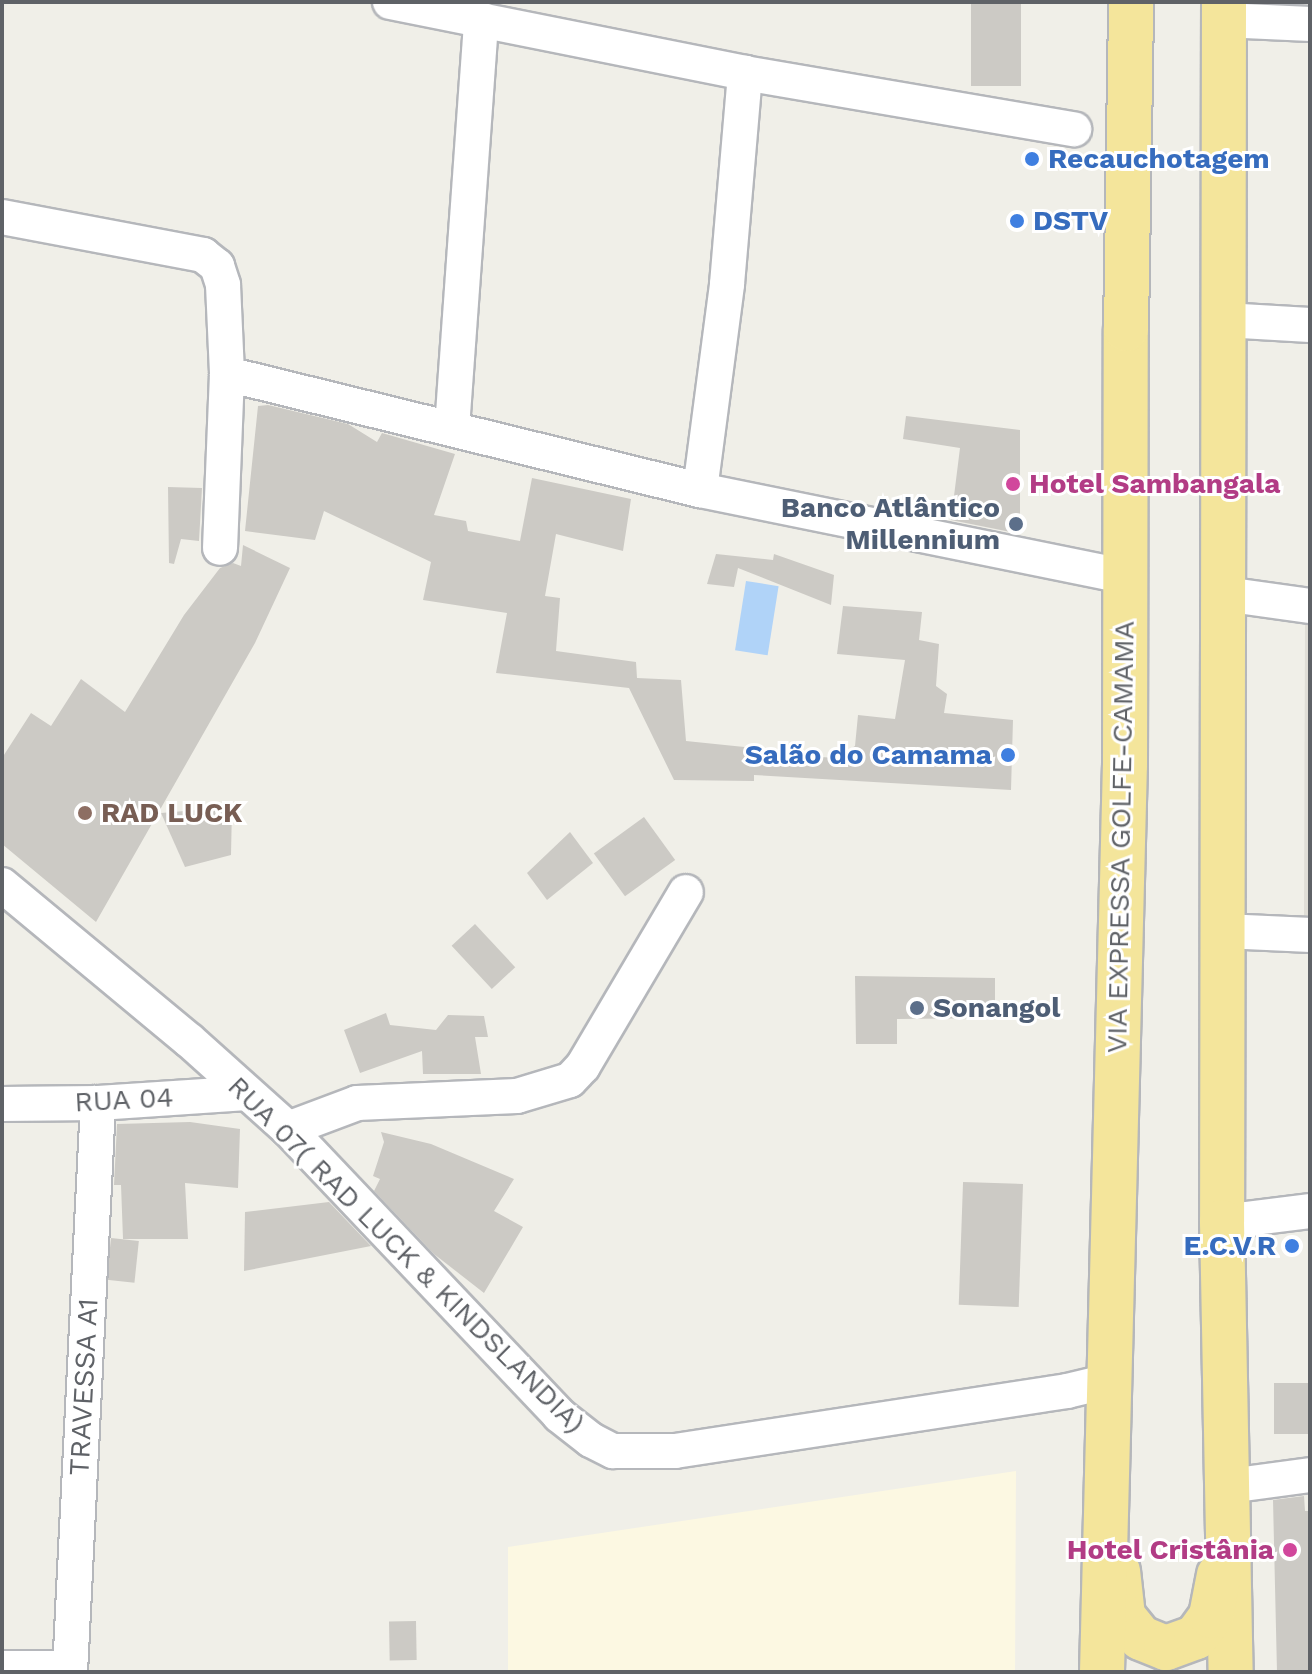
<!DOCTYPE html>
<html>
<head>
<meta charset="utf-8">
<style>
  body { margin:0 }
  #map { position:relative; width:1312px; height:1674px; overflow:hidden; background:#f0efe8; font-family:"Work Sans",sans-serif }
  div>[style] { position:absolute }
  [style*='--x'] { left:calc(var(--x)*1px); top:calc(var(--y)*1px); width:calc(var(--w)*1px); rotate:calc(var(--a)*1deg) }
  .commercial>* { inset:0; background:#fcf8e2 }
  .education>* { inset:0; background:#e0ded7 }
  .water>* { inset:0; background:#b0d3f8; transform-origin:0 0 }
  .building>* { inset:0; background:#cccac5; transform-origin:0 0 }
  .roads { filter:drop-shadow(2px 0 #b5b7bb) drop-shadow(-2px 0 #b5b7bb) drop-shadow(0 2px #b5b7bb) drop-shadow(0 -2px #b5b7bb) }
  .minor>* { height:34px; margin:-17px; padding:0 17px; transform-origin:17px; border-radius:17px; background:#fff }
  .highway>* { height:44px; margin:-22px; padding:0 22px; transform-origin:22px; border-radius:22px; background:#f4e59b }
  .dots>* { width:22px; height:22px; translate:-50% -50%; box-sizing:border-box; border:4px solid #fff; border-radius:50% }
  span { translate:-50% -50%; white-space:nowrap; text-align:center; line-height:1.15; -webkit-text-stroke:6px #fff; paint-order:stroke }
  .shop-label { font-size:28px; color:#366cbe; font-weight:700 }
  .left { translate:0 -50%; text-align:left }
  .right { translate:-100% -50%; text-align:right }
  .hotel-label { font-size:28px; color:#b23c85; font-weight:700 }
  .service-label { font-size:28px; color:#4e5e75; font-weight:700 }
  .education-label { font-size:28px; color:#785e54; font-weight:700 }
  .street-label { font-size:28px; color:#5f6267 }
  .frame { position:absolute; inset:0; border:4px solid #5f6267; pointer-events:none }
</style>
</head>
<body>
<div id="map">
  <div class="commercial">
    <i style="clip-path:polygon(1016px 1471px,1015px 1672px,508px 1672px,508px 1547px)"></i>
  </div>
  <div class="education">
    <i style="clip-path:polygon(1305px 622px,1310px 623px,1310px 919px,1304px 919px)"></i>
  </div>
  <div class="water">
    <i style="left:746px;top:581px;width:33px;height:70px;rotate:9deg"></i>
  </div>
  <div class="building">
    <i style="left:971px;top:2px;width:50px;height:84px"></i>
    <i style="clip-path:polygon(268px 405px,348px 424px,377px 442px,382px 433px,455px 454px,434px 515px,466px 521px,468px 531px,520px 541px,532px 478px,631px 499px,623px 551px,556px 534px,545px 596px,560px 598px,556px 651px,636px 662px,637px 678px,681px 680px,686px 741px,754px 748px,754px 752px,835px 758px,855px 746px,858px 715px,895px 719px,905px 660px,837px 654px,843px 606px,922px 612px,919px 640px,939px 644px,936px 686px,947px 694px,944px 713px,1013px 720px,1011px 790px,754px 775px,754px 781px,674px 780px,629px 688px,496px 673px,507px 613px,423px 600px,431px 562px,324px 511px,315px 540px,245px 531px,258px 406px)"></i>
    <i style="clip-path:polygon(906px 416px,1020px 430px,1020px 534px,951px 520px,960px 448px,903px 439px)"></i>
    <i style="clip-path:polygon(168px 487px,202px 488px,199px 541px,181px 539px,174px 564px,169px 563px)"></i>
    <i style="clip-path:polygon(243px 545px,290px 568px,255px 643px,96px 922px,2px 844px,2px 758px,31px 713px,51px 726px,81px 679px,125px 712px,184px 615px,220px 568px,233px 563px,241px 566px)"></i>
    <i style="clip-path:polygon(716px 554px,773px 560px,774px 554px,834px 575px,831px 605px,738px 568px,734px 587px,707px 584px)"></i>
    <i style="clip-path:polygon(232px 807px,231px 855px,185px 867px,161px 813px)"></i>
    <i style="left:644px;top:817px;width:53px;height:62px;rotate:54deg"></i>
    <i style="clip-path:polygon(570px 832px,593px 863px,547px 900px,527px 873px)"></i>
    <i style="left:475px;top:924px;width:59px;height:32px;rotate:47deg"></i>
    <i style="clip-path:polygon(855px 976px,995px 978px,995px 1018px,897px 1019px,897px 1044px,856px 1044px)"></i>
    <i style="clip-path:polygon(386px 1013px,390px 1025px,436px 1030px,448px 1015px,484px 1016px,488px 1037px,475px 1037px,481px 1074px,423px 1074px,422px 1051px,360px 1073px,344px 1030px)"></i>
    <i style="clip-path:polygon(190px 1122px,240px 1129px,238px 1188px,185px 1183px,188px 1239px,123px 1239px,121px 1185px,114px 1185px,117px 1124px)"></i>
    <i style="clip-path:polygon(381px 1132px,431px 1144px,514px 1179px,494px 1211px,523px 1227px,484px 1293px,434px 1254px,374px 1191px,380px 1179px,373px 1176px,384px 1142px)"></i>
    <i style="left:1023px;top:1184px;width:123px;height:60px;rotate:92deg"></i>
    <i style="clip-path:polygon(329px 1202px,371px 1246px,244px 1271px,245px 1212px)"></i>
    <i style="left:111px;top:1238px;width:28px;height:42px;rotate:6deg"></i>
    <i style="left:1310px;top:1383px;width:51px;height:36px;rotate:90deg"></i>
    <i style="clip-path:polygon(1304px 1496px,1305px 1511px,1310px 1511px,1310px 1672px,1277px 1672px,1273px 1500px)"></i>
    <i style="left:416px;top:1621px;width:39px;height:27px;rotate:89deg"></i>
  </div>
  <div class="roads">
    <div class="minor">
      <i style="--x:390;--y:2;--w:362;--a:11.3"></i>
      <i style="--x:745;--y:73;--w:334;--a:9.7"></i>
      <i style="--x:1223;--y:20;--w:87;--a:2.6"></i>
      <i style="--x:2;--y:217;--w:205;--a:10.7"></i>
      <i style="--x:203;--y:255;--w:18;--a:38"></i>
      <i style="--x:217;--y:266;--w:20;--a:72"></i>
      <i style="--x:223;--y:285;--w:89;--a:87.4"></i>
      <i style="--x:227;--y:374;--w:174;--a:92.3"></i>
      <i style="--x:1224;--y:320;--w:86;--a:3.3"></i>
      <i style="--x:227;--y:374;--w:487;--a:13.8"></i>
      <i style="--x:700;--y:490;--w:433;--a:11.5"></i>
      <i style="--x:452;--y:428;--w:410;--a:-85.9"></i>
      <i style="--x:700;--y:490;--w:208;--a:-82.5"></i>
      <i style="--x:727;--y:284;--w:212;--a:-85.1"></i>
      <i style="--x:1224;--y:594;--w:87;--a:7.9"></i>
      <i style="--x:2;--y:885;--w:244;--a:39.7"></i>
      <i style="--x:190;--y:1041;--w:132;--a:41.9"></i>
      <i style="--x:288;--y:1129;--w:394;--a:46.5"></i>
      <i style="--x:559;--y:1415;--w:41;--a:38"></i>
      <i style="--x:591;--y:1440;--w:25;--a:27"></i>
      <i style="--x:613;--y:1451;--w:62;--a:0"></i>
      <i style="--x:675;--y:1451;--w:397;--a:-8.7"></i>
      <i style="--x:1067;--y:1391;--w:43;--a:-13.4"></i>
      <i style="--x:1224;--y:931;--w:86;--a:2.7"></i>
      <i style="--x:2;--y:1104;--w:96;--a:-0.6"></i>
      <i style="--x:98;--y:1103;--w:149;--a:-3.8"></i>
      <i style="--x:288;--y:1129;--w:74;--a:-20.6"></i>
      <i style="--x:357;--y:1103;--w:160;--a:-2.5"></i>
      <i style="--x:517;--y:1096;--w:55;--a:-16.8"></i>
      <i style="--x:570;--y:1080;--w:19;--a:-47"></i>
      <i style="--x:583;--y:1066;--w:202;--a:-59.4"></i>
      <i style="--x:1222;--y:1222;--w:89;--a:-7.1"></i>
      <i style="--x:1229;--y:1486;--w:82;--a:-7.7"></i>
      <i style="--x:2;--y:1668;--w:68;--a:0"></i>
      <i style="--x:70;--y:1672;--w:570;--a:-87.18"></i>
    </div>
    <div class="highway">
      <i style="--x:1224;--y:2;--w:1220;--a:90.09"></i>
      <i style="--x:1222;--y:1222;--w:450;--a:88.9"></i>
      <i style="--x:1118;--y:1571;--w:45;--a:83.7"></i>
      <i style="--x:1123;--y:1616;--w:28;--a:51"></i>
      <i style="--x:1141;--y:1638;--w:27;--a:22"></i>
      <i style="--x:1166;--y:1648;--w:32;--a:-20"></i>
      <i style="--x:1196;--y:1637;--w:26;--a:-54"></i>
      <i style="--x:1211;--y:1616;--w:42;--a:-79"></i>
      <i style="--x:1102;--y:1672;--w:907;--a:-88.55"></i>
      <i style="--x:1125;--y:765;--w:436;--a:-89.9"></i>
      <i style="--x:1126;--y:329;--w:327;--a:-89.1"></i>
    </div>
  </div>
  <div class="dots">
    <i style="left:1032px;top:159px;background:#3f7fe0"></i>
    <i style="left:1017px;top:221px;background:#3f7fe0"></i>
    <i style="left:1013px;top:484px;background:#d1479c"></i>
    <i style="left:1016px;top:524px;background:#5c6f8a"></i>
    <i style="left:1008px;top:755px;background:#3f7fe0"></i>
    <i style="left:85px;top:813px;background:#8d6e63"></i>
    <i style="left:917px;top:1008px;background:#5c6f8a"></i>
    <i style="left:1292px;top:1246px;background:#3f7fe0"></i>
    <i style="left:1290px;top:1550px;background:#d1479c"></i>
  </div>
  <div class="shop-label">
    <span class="left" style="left:1048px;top:159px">Recauchotagem</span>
    <span class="left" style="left:1033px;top:221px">DSTV</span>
    <span class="right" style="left:992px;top:755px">Salão do Camama</span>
    <span class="right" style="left:1276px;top:1246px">E.C.V.R</span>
  </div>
  <div class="hotel-label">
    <span class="left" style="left:1029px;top:484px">Hotel Sambangala</span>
    <span class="right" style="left:1274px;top:1550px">Hotel Cristânia</span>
  </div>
  <div class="service-label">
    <span class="right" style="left:1000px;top:524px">Banco Atlântico<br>Millennium</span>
    <span class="left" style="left:933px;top:1008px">Sonangol</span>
  </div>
  <div class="education-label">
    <span class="left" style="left:101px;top:813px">RAD LUCK</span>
  </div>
  <div class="street-label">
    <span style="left:1121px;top:837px;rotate:-89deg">VIA EXPRESSA GOLFE-CAMAMA</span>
    <span style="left:124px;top:1100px;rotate:-3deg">RUA 04</span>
    <span style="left:406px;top:1255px;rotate:45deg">RUA 07( RAD LUCK &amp; KINDSLANDIA)</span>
    <span style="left:84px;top:1387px;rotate:-87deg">TRAVESSA A1</span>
  </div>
  <div class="frame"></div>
</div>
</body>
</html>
